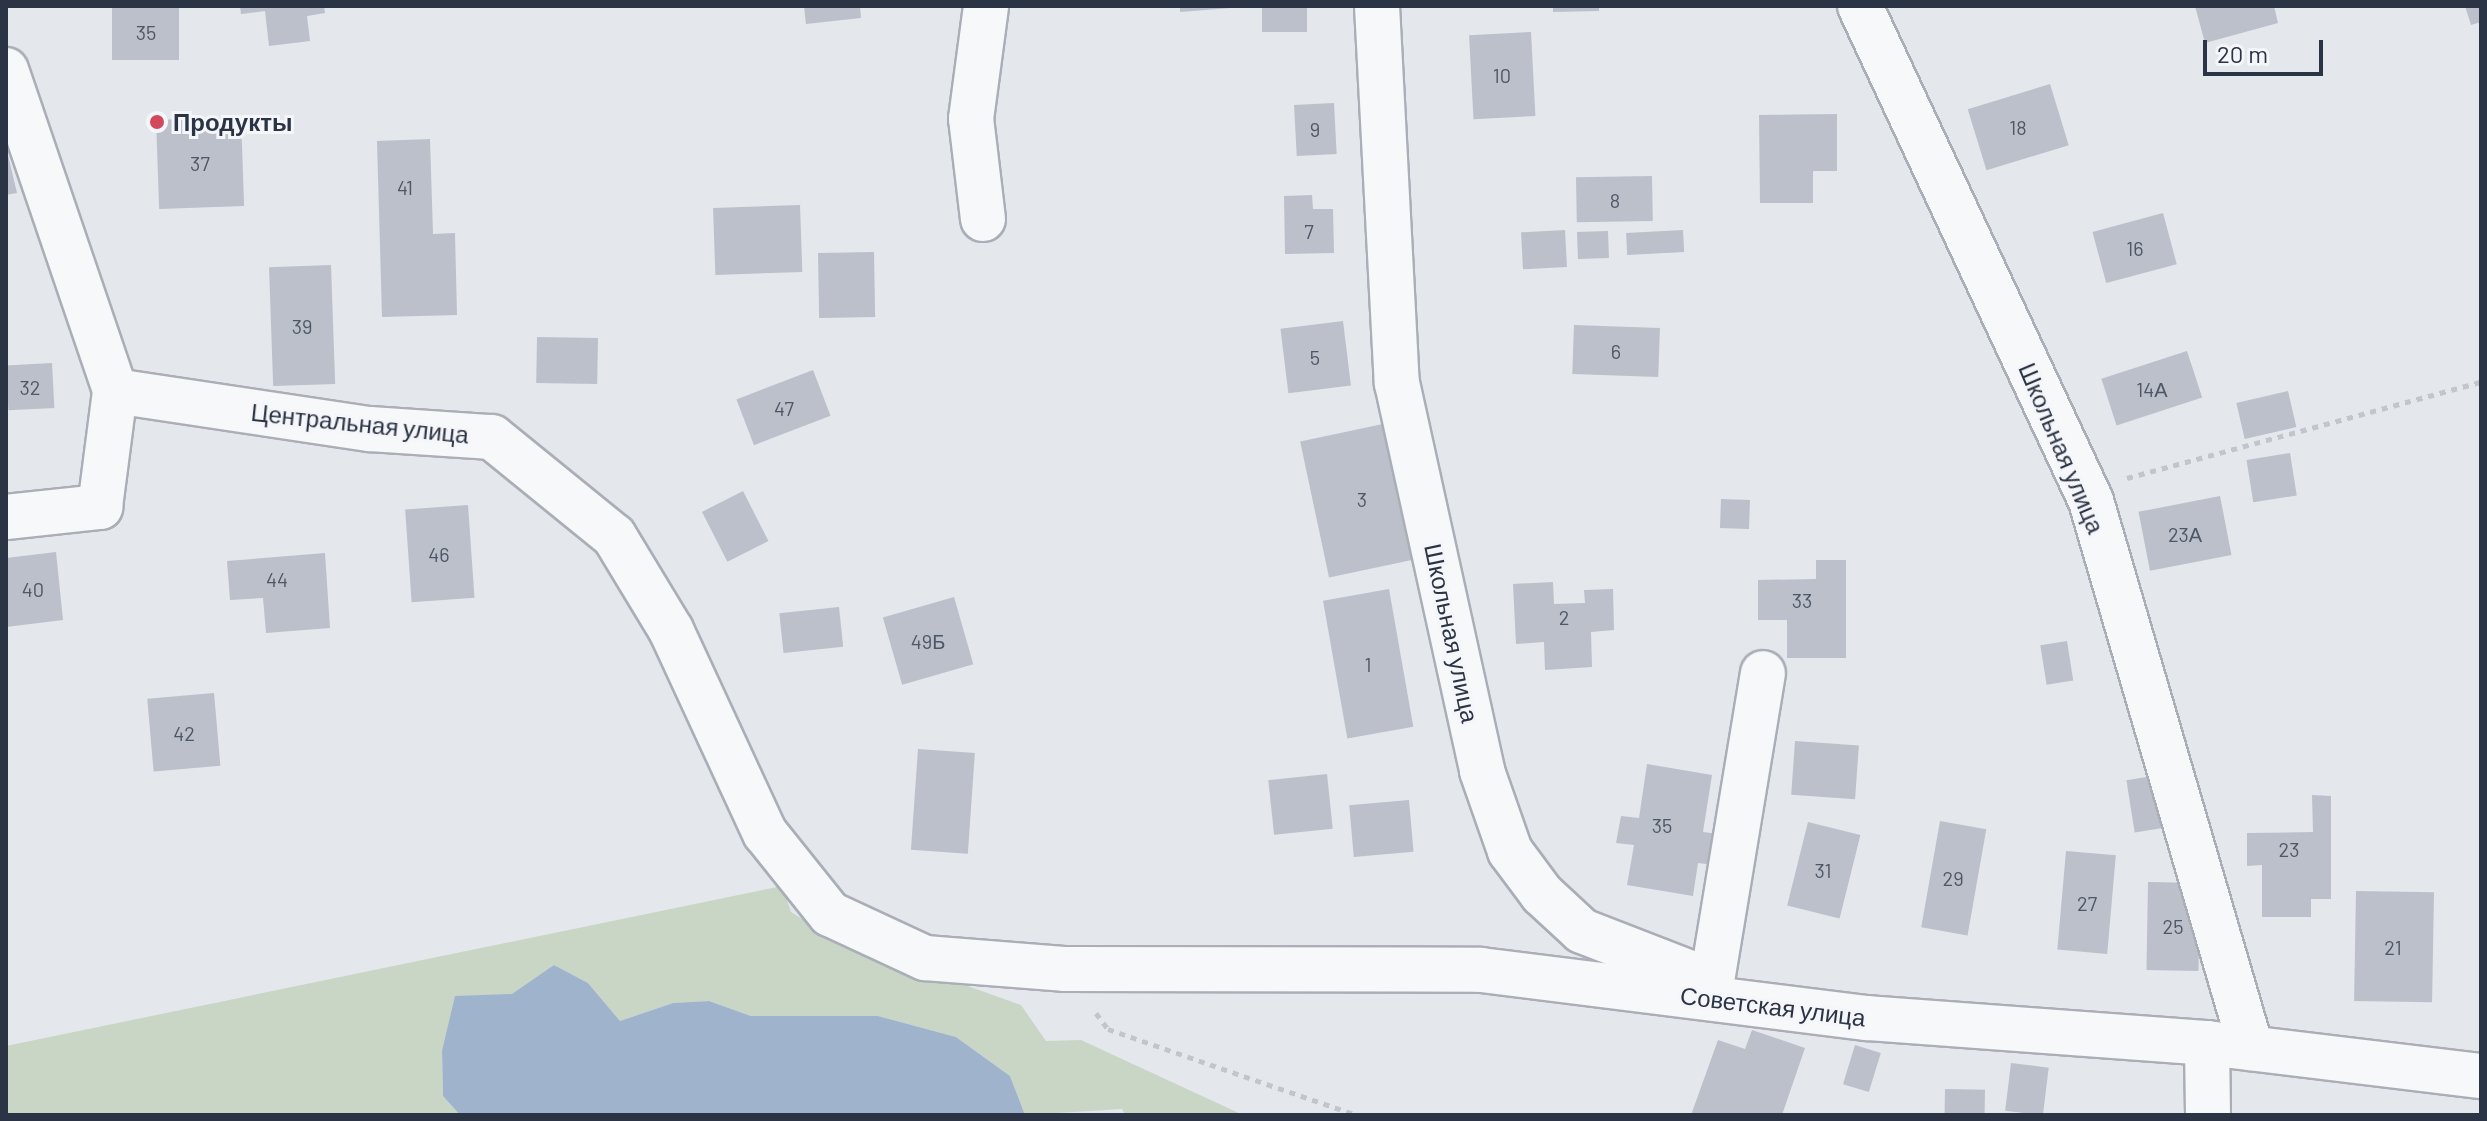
<!DOCTYPE html>
<html>
<head>
<meta charset="utf-8">
<style>
  body { margin:0 }
  #map { position:relative; width:2487px; height:1121px; overflow:hidden; background:#e4e7ec; font-family:Barlow,sans-serif }
  div>[style] { position:absolute }
  [style*='--x'] { left:calc(var(--x)*1px); top:calc(var(--y)*1px); width:calc(var(--w)*1px); rotate:calc(var(--a)*1deg) }
  .green>* { inset:0; background:#c9d6c5 }
  .water>* { inset:0; background:#9fb4cc }
  .building>* { inset:0; background:#bbc0ca; transform-origin:0 0 }
  .path>* { height:5px; margin-top:-2.5px; transform-origin:0; background:repeating-linear-gradient(90deg,#c2c5cb 0 6px,transparent 0 12px) }
  .roads { filter:drop-shadow(2px 0 #a9aeb7) drop-shadow(-2px 0 #a9aeb7) drop-shadow(0 2px #a9aeb7) drop-shadow(0 -2px #a9aeb7) }
  .minor>* { height:44px; margin:-22px; padding:0 22px; transform-origin:22px; border-radius:22px; background:#f7f8fa }
  .dots>* { width:22px; height:22px; translate:-50% -50%; box-sizing:border-box; border:4px solid #f4f6f9; border-radius:50% }
  span { translate:-50% -50%; white-space:nowrap; text-align:center; line-height:1.15; -webkit-text-stroke:6px #f4f6f9; paint-order:stroke }
  .number-label { font-size:20px; color:#4f5766 }
  .number-label span { -webkit-text-stroke-width:0 }
  .poi-label { font-size:24px; color:#2b3445; font-weight:700 }
  .left { translate:0 -50%; text-align:left }
  .street-label { font-size:24px; color:#2b3445 }
  .frame { position:absolute; inset:0; border:8px solid #2b3445; pointer-events:none }
  .scale { position:absolute; left:2203px; top:40px; width:120px; height:36px; box-sizing:border-box; border:4px solid #2b3445; border-top:0; padding-left:10px; font-size:24px; line-height:28px; white-space:nowrap; color:#2b3445; -webkit-text-stroke:6px #f4f6f9; paint-order:stroke }
</style>
</head>
<body>
<div id="map">
  <div class="green">
    <i style="clip-path:polygon(782px 886px,791px 912px,833px 938px,1021px 1005px,1046px 1041px,1081px 1040px,1243px 1115px,1125px 1115px,1122px 1109px,1025px 1115px,1010px 1076px,956px 1037px,878px 1016px,751px 1016px,709px 1001px,673px 1003px,620px 1021px,588px 983px,554px 965px,442px 1051px,443px 1096px,460px 1115px,6px 1115px,6px 1046px)"></i>
  </div>
  <div class="water">
    <i style="clip-path:polygon(554px 965px,588px 983px,620px 1021px,673px 1003px,709px 1001px,751px 1016px,878px 1016px,956px 1037px,1010px 1076px,1025px 1115px,460px 1115px,443px 1096px,442px 1051px,455px 996px,512px 994px)"></i>
  </div>
  <div class="building">
    <i style="left:112px;top:6px;width:67px;height:54px"></i>
    <i style="clip-path:polygon(240px 6px,324px 6px,325px 13px,307px 16px,310px 41px,269px 46px,265px 11px,241px 14px)"></i>
    <i style="clip-path:polygon(804px 6px,860px 6px,861px 18px,806px 24px)"></i>
    <i style="clip-path:polygon(1180px 6px,1230px 6px,1230px 8px,1180px 12px)"></i>
    <i style="left:1262px;top:6px;width:45px;height:26px"></i>
    <i style="clip-path:polygon(1553px 6px,1599px 6px,1599px 11px,1553px 12px)"></i>
    <i style="clip-path:polygon(2195px 6px,2274px 6px,2278px 23px,2205px 43px)"></i>
    <i style="clip-path:polygon(2465px 6px,2481px 6px,2481px 22px,2471px 25px)"></i>
    <i style="left:1531px;top:32px;width:84px;height:62px;rotate:87deg"></i>
    <i style="left:2050px;top:84px;width:64px;height:86px;rotate:73deg"></i>
    <i style="left:1334px;top:103px;width:51px;height:40px;rotate:87deg"></i>
    <i style="clip-path:polygon(1837px 114px,1837px 171px,1813px 171px,1813px 203px,1760px 203px,1759px 115px)"></i>
    <i style="left:241px;top:117px;width:89px;height:85px;rotate:88deg"></i>
    <i style="clip-path:polygon(430px 139px,433px 234px,455px 233px,457px 315px,382px 317px,377px 141px)"></i>
    <i style="clip-path:polygon(6px 147px,17px 193px,6px 195px)"></i>
    <i style="left:1652px;top:176px;width:45px;height:76px;rotate:89deg"></i>
    <i style="clip-path:polygon(1312px 195px,1313px 209px,1333px 209px,1334px 253px,1285px 254px,1284px 196px)"></i>
    <i style="left:800px;top:205px;width:67px;height:87px;rotate:88deg"></i>
    <i style="left:2163px;top:213px;width:53px;height:73px;rotate:75deg"></i>
    <i style="left:1565px;top:230px;width:37px;height:44px;rotate:87deg"></i>
    <i style="left:1683px;top:230px;width:22px;height:57px;rotate:87deg"></i>
    <i style="left:1608px;top:231px;width:27px;height:31px;rotate:88deg"></i>
    <i style="left:874px;top:252px;width:65px;height:56px;rotate:89deg"></i>
    <i style="left:331px;top:265px;width:119px;height:62px;rotate:88deg"></i>
    <i style="left:1343px;top:321px;width:65px;height:63px;rotate:83deg"></i>
    <i style="left:1574px;top:325px;width:86px;height:49px;rotate:2deg"></i>
    <i style="left:537px;top:337px;width:61px;height:46px;rotate:1deg"></i>
    <i style="left:2187px;top:351px;width:49px;height:90px;rotate:72deg"></i>
    <i style="left:52px;top:363px;width:45px;height:46px;rotate:87deg"></i>
    <i style="left:813px;top:370px;width:49px;height:82px;rotate:69deg"></i>
    <i style="left:2288px;top:391px;width:37px;height:53px;rotate:77deg"></i>
    <i style="left:1397px;top:421px;width:139px;height:99px;rotate:78deg"></i>
    <i style="left:2290px;top:453px;width:43px;height:44px;rotate:81deg"></i>
    <i style="left:743px;top:491px;width:56px;height:46px;rotate:63deg"></i>
    <i style="left:2220px;top:496px;width:60px;height:83px;rotate:79deg"></i>
    <i style="left:1721px;top:499px;width:29px;height:29px;rotate:2deg"></i>
    <i style="left:468px;top:505px;width:93px;height:63px;rotate:86deg"></i>
    <i style="clip-path:polygon(56px 552px,63px 620px,6px 627px,6px 558px)"></i>
    <i style="clip-path:polygon(325px 553px,330px 628px,266px 633px,263px 598px,230px 600px,227px 561px)"></i>
    <i style="clip-path:polygon(1816px 560px,1846px 560px,1846px 658px,1787px 658px,1787px 620px,1758px 620px,1758px 580px,1816px 579px)"></i>
    <i style="clip-path:polygon(1553px 582px,1554px 604px,1585px 603px,1584px 590px,1613px 589px,1614px 630px,1591px 632px,1592px 667px,1545px 670px,1544px 642px,1516px 644px,1513px 584px)"></i>
    <i style="left:1389px;top:589px;width:140px;height:67px;rotate:80deg"></i>
    <i style="left:954px;top:597px;width:70px;height:74px;rotate:74deg"></i>
    <i style="left:839px;top:607px;width:40px;height:60px;rotate:84deg"></i>
    <i style="left:2067px;top:641px;width:40px;height:27px;rotate:81deg"></i>
    <i style="left:214px;top:693px;width:73px;height:67px;rotate:85deg"></i>
    <i style="left:1795px;top:741px;width:64px;height:54px;rotate:4deg"></i>
    <i style="left:918px;top:749px;width:57px;height:101px;rotate:4deg"></i>
    <i style="clip-path:polygon(1647px 764px,1712px 775px,1703px 832px,1719px 834px,1714px 865px,1698px 863px,1693px 896px,1627px 885px,1634px 845px,1616px 843px,1621px 816px,1639px 818px)"></i>
    <i style="left:1327px;top:774px;width:55px;height:59px;rotate:84deg"></i>
    <i style="left:2159px;top:775px;width:53px;height:33px;rotate:81deg"></i>
    <i style="clip-path:polygon(2312px 795px,2331px 796px,2331px 899px,2311px 899px,2311px 917px,2262px 917px,2262px 865px,2247px 866px,2247px 833px,2313px 832px)"></i>
    <i style="left:1409px;top:800px;width:52px;height:60px;rotate:85deg"></i>
    <i style="left:1940px;top:821px;width:47px;height:108px;rotate:10deg"></i>
    <i style="left:1808px;top:822px;width:54px;height:86px;rotate:14deg"></i>
    <i style="left:2066px;top:851px;width:50px;height:99px;rotate:5deg"></i>
    <i style="left:2148px;top:882px;width:52px;height:88px;rotate:1deg"></i>
    <i style="left:2356px;top:891px;width:78px;height:110px;rotate:1deg"></i>
    <i style="clip-path:polygon(1752px 1030px,1805px 1048px,1782px 1115px,1691px 1115px,1718px 1040px,1745px 1049px)"></i>
    <i style="left:1855px;top:1045px;width:27px;height:41px;rotate:17deg"></i>
    <i style="left:2011px;top:1063px;width:38px;height:48px;rotate:7deg"></i>
    <i style="left:1945px;top:1089px;width:40px;height:26px;rotate:1deg"></i>
  </div>
  <div class="path">
    <i style="--x:2127;--y:478;--w:367;--a:-15.2"></i>
    <i style="--x:1096;--y:1013;--w:20;--a:53"></i>
    <i style="--x:1108;--y:1029;--w:262;--a:19.1"></i>
  </div>
  <div class="roads">
    <div class="minor">
      <i style="--x:1377;--y:6;--w:378;--a:87"></i>
      <i style="--x:1397;--y:383;--w:397;--a:77.6"></i>
      <i style="--x:1482;--y:771;--w:85;--a:70.7"></i>
      <i style="--x:1510;--y:851;--w:54;--a:53.3"></i>
      <i style="--x:1542;--y:894;--w:54;--a:42.8"></i>
      <i style="--x:1582;--y:931;--w:124;--a:21.2"></i>
      <i style="--x:1860;--y:6;--w:546;--a:64.98"></i>
      <i style="--x:2091;--y:501;--w:570;--a:73.7"></i>
      <i style="--x:6;--y:70;--w:339;--a:71.2"></i>
      <i style="--x:115;--y:391;--w:258;--a:8.5"></i>
      <i style="--x:370;--y:429;--w:122;--a:3.8"></i>
      <i style="--x:492;--y:437;--w:157;--a:39.1"></i>
      <i style="--x:614;--y:536;--w:110;--a:58.8"></i>
      <i style="--x:671;--y:630;--w:224;--a:65.2"></i>
      <i style="--x:765;--y:833;--w:104;--a:51.3"></i>
      <i style="--x:830;--y:914;--w:105;--a:24.9"></i>
      <i style="--x:925;--y:958;--w:139;--a:4.5"></i>
      <i style="--x:1064;--y:969;--w:417;--a:0.1"></i>
      <i style="--x:1481;--y:970;--w:389;--a:7.1"></i>
      <i style="--x:1867;--y:1018;--w:341;--a:4.2"></i>
      <i style="--x:2207;--y:1043;--w:276;--a:6.9"></i>
      <i style="--x:983;--y:219;--w:101;--a:-96.8"></i>
      <i style="--x:971;--y:119;--w:114;--a:-82.4"></i>
      <i style="--x:6;--y:517;--w:95;--a:-6.1"></i>
      <i style="--x:100;--y:507;--w:117;--a:-82.6"></i>
      <i style="--x:1712;--y:981;--w:312;--a:-80.6"></i>
      <i style="--x:2207;--y:1043;--w:72;--a:89.2"></i>
    </div>
  </div>
  <div class="dots">
    <i style="left:157px;top:122px;background:#d1495b"></i>
  </div>
  <div class="number-label">
    <span style="left:146px;top:32px">35</span>
    <span style="left:1502px;top:75px">10</span>
    <span style="left:2018px;top:127px">18</span>
    <span style="left:1315px;top:129px">9</span>
    <span style="left:200px;top:163px">37</span>
    <span style="left:405px;top:187px">41</span>
    <span style="left:1615px;top:200px">8</span>
    <span style="left:1309px;top:231px">7</span>
    <span style="left:2135px;top:248px">16</span>
    <span style="left:302px;top:326px">39</span>
    <span style="left:1616px;top:351px">6</span>
    <span style="left:1315px;top:357px">5</span>
    <span style="left:30px;top:387px">32</span>
    <span style="left:2152px;top:389px">14А</span>
    <span style="left:784px;top:408px">47</span>
    <span style="left:1362px;top:499px">3</span>
    <span style="left:2185px;top:534px">23А</span>
    <span style="left:439px;top:554px">46</span>
    <span style="left:277px;top:579px">44</span>
    <span style="left:33px;top:589px">40</span>
    <span style="left:1802px;top:600px">33</span>
    <span style="left:1564px;top:617px">2</span>
    <span style="left:928px;top:641px">49Б</span>
    <span style="left:1368px;top:664px">1</span>
    <span style="left:184px;top:733px">42</span>
    <span style="left:1662px;top:825px">35</span>
    <span style="left:2289px;top:849px">23</span>
    <span style="left:1823px;top:870px">31</span>
    <span style="left:1953px;top:878px">29</span>
    <span style="left:2087px;top:903px">27</span>
    <span style="left:2173px;top:926px">25</span>
    <span style="left:2393px;top:947px">21</span>
  </div>
  <div class="poi-label">
    <span class="left" style="left:173px;top:122px">Продукты</span>
  </div>
  <div class="street-label">
    <span style="left:360px;top:423px;rotate:6deg">Центральная улица</span>
    <span style="left:2062px;top:448px;rotate:67deg">Школьная улица</span>
    <span style="left:1452px;top:633px;rotate:78deg">Школьная улица</span>
    <span style="left:1773px;top:1006px;rotate:7deg">Советская улица</span>
  </div>
  <div class="frame"></div>
  <div class="scale">20 m</div>
</div>
</body>
</html>
